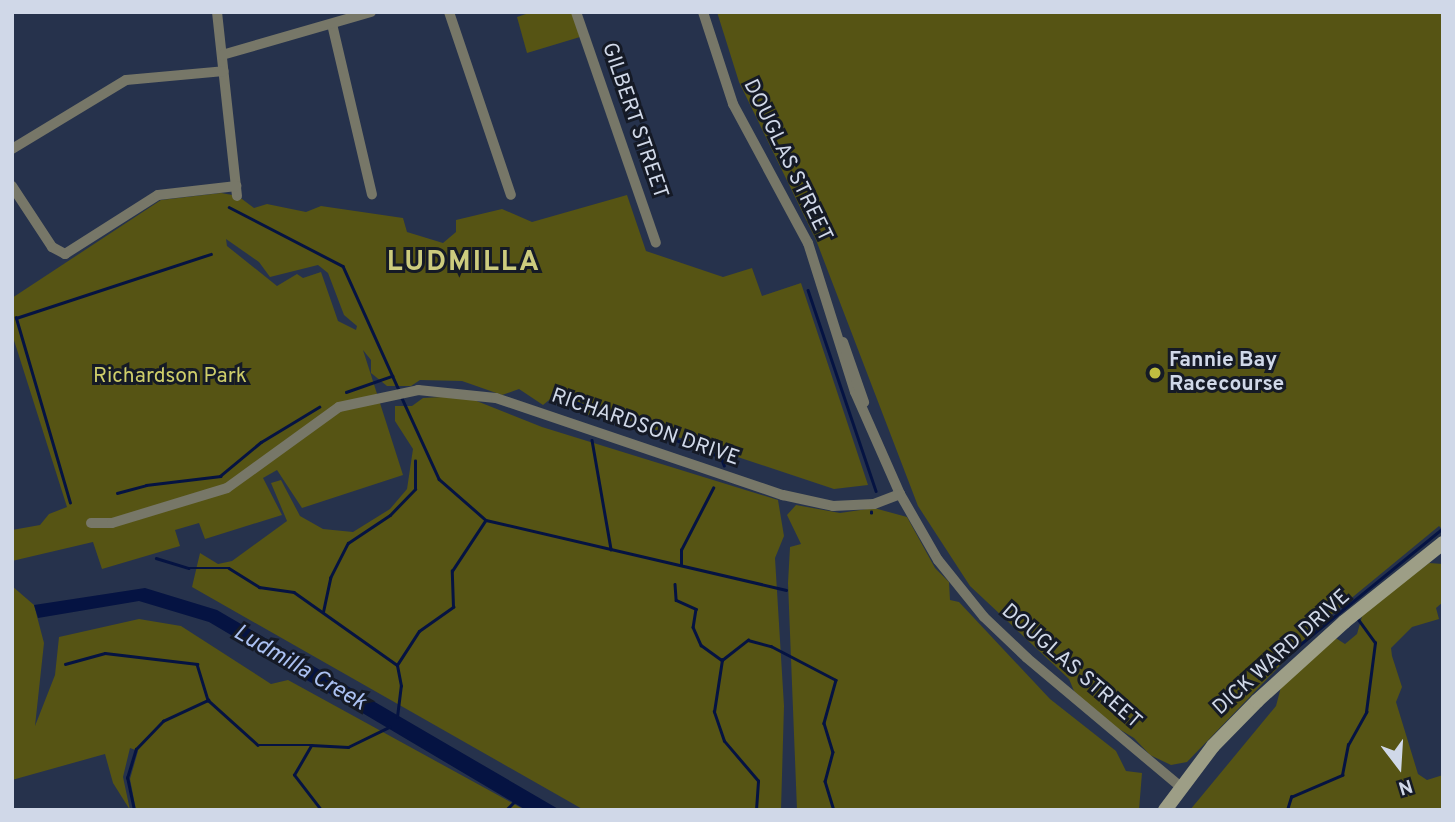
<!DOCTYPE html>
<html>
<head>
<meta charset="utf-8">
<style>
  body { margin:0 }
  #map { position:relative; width:1455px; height:822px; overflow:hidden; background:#26324c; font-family:Overpass,sans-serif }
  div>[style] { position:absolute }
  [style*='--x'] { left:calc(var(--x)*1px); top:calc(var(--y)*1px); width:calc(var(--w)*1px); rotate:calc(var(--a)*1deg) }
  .green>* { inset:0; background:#565414 }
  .water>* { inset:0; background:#051342 }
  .stream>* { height:2.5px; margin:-1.25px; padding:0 1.25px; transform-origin:1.25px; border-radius:1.25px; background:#051342 }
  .street>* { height:10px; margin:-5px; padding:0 5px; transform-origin:5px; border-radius:5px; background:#777768 }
  .secondary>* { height:14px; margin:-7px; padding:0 7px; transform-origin:7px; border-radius:7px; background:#9d9e86 }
  .dots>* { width:19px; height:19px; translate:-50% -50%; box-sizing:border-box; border:4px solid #151a26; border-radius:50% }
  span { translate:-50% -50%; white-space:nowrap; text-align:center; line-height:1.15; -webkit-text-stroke:6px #151a26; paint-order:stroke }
  .street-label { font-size:21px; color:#d0d8e8 }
  .poi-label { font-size:21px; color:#d0d8e8; font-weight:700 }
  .left { translate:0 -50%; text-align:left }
  .park-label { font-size:21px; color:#cecd6a }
  .water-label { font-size:23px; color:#abc1f2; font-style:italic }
  .district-label { font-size:28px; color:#cdcc7e; font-weight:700; letter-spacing:2px }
  .frame { position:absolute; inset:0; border:14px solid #d0d8e8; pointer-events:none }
  .north { position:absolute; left:1364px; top:731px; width:70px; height:70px; -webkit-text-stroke:5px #151a26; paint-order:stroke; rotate:163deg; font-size:19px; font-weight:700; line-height:28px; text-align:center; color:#d0d8e8 }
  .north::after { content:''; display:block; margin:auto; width:24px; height:32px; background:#d0d8e8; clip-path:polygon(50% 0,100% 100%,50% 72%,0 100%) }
</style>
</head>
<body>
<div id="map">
  <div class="green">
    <i style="clip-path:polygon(532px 12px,572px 12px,580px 37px,527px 53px,517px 17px)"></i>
    <i style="clip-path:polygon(717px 12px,1443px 12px,1443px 530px,1439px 526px,1320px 624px,1187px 762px,1171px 765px,1150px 755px,1134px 738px,1104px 720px,1074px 691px,1069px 679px,970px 586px,918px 506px,816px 240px,739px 82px)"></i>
    <i style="clip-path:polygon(evenodd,221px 193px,238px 196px,254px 208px,267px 204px,306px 212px,321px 206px,403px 218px,407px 232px,443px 243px,456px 232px,456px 220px,502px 209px,532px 222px,627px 195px,646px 251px,723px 277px,752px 268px,762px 296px,801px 283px,868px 485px,834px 489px,605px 413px,596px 419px,554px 396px,543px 405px,519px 389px,502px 395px,462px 381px,420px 380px,411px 386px,387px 386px,371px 373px,371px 360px,363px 350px,403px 475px,302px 508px,277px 470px,263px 478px,282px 515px,205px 539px,199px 523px,175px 530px,180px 546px,102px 569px,93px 542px,12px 561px,12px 530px,40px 525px,49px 514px,67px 507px,12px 334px,12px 298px,161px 200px,221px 193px,226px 239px,259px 262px,270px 277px,318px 265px,328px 273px,344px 315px,357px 326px,356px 330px,338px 321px,321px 272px,303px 278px,297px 274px,277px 286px,227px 246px,226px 239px)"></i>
    <i style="clip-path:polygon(464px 396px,542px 427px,778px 500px,784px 536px,775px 558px,784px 706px,781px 810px,584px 810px,192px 587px,200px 553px,218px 564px,232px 561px,287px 521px,271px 483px,281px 480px,300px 516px,323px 529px,353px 532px,390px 509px,407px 489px,413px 449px,395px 421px,395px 406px,412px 406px,423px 398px)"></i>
    <i style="clip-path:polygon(796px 505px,840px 513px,874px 508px,907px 517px,935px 568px,949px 582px,950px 600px,959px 602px,1050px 699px,1116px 751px,1126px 771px,1142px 773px,1139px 810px,797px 810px,788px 583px,790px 547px,801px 544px,787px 515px)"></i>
    <i style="clip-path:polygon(1429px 563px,1443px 564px,1443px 602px,1436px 608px,1439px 619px,1412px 627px,1391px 648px,1392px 656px,1402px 687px,1396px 702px,1418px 774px,1427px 780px,1443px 775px,1443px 810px,1190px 810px,1276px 706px,1281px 687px,1334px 637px,1345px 644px,1357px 634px,1363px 613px)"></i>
    <i style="clip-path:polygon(12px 586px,34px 605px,44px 643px,35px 726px,55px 675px,59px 637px,139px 619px,181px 626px,271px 684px,288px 680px,525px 810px,136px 810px,130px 779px,138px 751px,130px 748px,123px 777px,130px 810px,113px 783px,105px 754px,12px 780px)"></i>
  </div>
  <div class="water">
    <i style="clip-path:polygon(145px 588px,217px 610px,560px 810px,526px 810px,209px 622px,139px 601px,38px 618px,34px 605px)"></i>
  </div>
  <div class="stream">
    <i style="--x:229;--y:207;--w:128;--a:27.4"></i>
    <i style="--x:343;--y:266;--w:138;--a:65.7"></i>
    <i style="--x:808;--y:290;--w:212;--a:71.3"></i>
    <i style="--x:346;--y:392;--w:49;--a:-19.2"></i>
    <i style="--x:559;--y:396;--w:173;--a:20.6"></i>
    <i style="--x:721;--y:457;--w:9;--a:69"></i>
    <i style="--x:402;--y:398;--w:89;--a:65.4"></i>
    <i style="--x:439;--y:479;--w:62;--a:41.1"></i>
    <i style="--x:486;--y:520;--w:308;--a:13.1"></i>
    <i style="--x:592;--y:440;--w:111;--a:80.1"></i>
    <i style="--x:117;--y:493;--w:30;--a:-15"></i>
    <i style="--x:146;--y:485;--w:75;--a:-6.9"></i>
    <i style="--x:220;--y:476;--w:53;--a:-39.7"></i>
    <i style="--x:261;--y:442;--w:68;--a:-31.1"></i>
    <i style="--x:70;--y:503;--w:193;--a:-106.3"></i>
    <i style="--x:16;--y:318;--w:205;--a:-18.2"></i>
    <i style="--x:871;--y:513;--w:1;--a:-90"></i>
    <i style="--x:156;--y:558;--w:34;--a:17"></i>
    <i style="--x:189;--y:568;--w:40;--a:0"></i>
    <i style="--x:229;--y:568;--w:36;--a:32"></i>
    <i style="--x:259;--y:587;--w:35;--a:8"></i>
    <i style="--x:294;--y:592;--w:126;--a:35.3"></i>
    <i style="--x:681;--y:564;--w:14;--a:-90"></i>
    <i style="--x:681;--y:550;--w:70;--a:-62.7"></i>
    <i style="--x:675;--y:584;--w:16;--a:86"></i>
    <i style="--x:676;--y:600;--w:22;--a:24"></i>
    <i style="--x:696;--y:609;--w:18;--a:99"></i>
    <i style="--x:693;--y:627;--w:20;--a:66"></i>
    <i style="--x:701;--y:645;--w:26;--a:36"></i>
    <i style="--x:323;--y:612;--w:35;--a:-78"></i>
    <i style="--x:330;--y:578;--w:39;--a:-63"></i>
    <i style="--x:348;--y:543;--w:50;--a:-33.7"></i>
    <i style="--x:390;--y:515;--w:36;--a:-46"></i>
    <i style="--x:415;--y:489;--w:28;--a:-90"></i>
    <i style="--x:65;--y:664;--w:41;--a:-15.4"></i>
    <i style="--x:105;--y:653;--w:93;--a:6.8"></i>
    <i style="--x:197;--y:664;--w:38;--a:73"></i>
    <i style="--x:1259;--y:678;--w:237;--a:-39.2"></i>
    <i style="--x:397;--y:717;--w:31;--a:-83"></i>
    <i style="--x:401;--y:686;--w:21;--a:-101"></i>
    <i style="--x:397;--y:665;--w:40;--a:-57.1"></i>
    <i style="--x:419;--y:631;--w:42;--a:-35.2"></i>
    <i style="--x:453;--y:607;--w:36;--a:-92"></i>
    <i style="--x:452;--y:571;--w:60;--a:-56.6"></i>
    <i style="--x:134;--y:810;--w:33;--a:-102"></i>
    <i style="--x:127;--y:778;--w:30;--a:-73"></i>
    <i style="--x:136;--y:749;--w:39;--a:-46"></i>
    <i style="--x:163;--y:721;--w:50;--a:-25"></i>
    <i style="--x:208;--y:700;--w:67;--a:42"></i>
    <i style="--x:258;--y:745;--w:52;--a:0"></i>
    <i style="--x:321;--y:810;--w:44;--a:-127.6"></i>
    <i style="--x:294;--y:775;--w:34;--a:-60"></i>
    <i style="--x:311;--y:745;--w:37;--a:3"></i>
    <i style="--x:348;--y:747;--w:46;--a:-26"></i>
    <i style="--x:506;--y:810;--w:11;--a:-45"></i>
    <i style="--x:756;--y:810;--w:29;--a:-86"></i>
    <i style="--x:758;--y:781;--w:52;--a:-130.4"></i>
    <i style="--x:724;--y:741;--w:31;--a:-109"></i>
    <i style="--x:714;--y:712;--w:53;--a:-81.3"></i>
    <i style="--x:722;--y:660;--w:33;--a:-38"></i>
    <i style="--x:748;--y:640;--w:24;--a:15"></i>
    <i style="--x:771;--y:646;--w:73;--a:27.6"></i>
    <i style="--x:836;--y:680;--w:45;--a:105.6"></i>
    <i style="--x:824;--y:723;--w:30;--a:73"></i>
    <i style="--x:833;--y:752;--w:30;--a:105"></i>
    <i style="--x:825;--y:781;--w:30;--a:73"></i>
    <i style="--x:1287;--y:810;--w:14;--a:-73"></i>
    <i style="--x:1291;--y:797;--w:56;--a:-23.3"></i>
    <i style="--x:1342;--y:775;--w:31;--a:-79"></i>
    <i style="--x:1348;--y:745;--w:38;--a:-61"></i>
    <i style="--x:1366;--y:712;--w:70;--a:-82.6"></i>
    <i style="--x:1375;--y:643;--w:31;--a:-126"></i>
  </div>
  <div class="street">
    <i style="--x:217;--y:12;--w:185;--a:83.8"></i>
    <i style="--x:449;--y:12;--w:193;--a:71.3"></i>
    <i style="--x:576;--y:12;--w:244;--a:70.9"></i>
    <i style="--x:703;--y:12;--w:97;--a:71.9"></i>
    <i style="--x:733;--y:104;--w:158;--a:61.7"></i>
    <i style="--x:808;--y:243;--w:156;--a:72.5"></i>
    <i style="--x:855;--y:392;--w:111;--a:66.2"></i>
    <i style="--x:900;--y:494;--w:76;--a:60.1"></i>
    <i style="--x:938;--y:560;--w:73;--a:51.1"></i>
    <i style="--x:984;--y:617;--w:59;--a:43.6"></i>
    <i style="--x:1027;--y:658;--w:201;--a:40"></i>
    <i style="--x:332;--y:24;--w:175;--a:76.8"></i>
    <i style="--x:222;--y:55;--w:155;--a:-16.1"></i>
    <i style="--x:12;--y:149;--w:133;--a:-31.2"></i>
    <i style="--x:126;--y:80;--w:98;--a:-5.2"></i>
    <i style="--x:12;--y:186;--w:73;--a:56.7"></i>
    <i style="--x:52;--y:247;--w:15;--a:28"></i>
    <i style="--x:65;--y:254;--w:110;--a:-32.4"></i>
    <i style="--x:158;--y:195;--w:79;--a:-6.6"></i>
    <i style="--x:843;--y:342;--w:64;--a:70.7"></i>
    <i style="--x:91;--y:523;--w:21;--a:0"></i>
    <i style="--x:112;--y:523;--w:120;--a:-16.9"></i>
    <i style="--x:227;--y:488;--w:138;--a:-35.9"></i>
    <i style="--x:339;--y:407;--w:81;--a:-12.1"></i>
    <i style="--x:418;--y:390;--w:78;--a:5.9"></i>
    <i style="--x:496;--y:398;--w:303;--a:18.7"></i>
    <i style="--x:783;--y:495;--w:51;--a:12.4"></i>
    <i style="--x:833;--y:506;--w:41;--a:-2.8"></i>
    <i style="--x:874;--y:504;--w:28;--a:-21"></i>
  </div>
  <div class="secondary">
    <i style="--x:1165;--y:810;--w:80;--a:-53.1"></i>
    <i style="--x:1213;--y:746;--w:63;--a:-45.6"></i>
    <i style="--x:1257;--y:701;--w:118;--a:-42.2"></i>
    <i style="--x:1344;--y:622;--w:127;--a:-38.6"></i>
  </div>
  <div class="dots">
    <i style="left:1155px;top:373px;background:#c0be40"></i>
  </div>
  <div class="street-label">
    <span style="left:634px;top:121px;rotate:71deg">GILBERT STREET</span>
    <span style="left:787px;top:161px;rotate:64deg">DOUGLAS STREET</span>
    <span style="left:645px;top:428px;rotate:19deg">RICHARDSON DRIVE</span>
    <span style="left:1282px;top:653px;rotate:-42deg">DICK WARD DRIVE</span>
    <span style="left:1071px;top:667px;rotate:41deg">DOUGLAS STREET</span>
  </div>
  <div class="poi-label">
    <span class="left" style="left:1169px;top:373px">Fannie Bay<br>Racecourse</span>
  </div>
  <div class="park-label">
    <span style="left:170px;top:377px">Richardson Park</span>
  </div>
  <div class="water-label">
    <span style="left:299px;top:669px;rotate:30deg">Ludmilla Creek</span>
  </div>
  <div class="district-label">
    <span style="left:464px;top:263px">LUDMILLA</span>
  </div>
  <div class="frame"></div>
  <div class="north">N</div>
</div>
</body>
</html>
